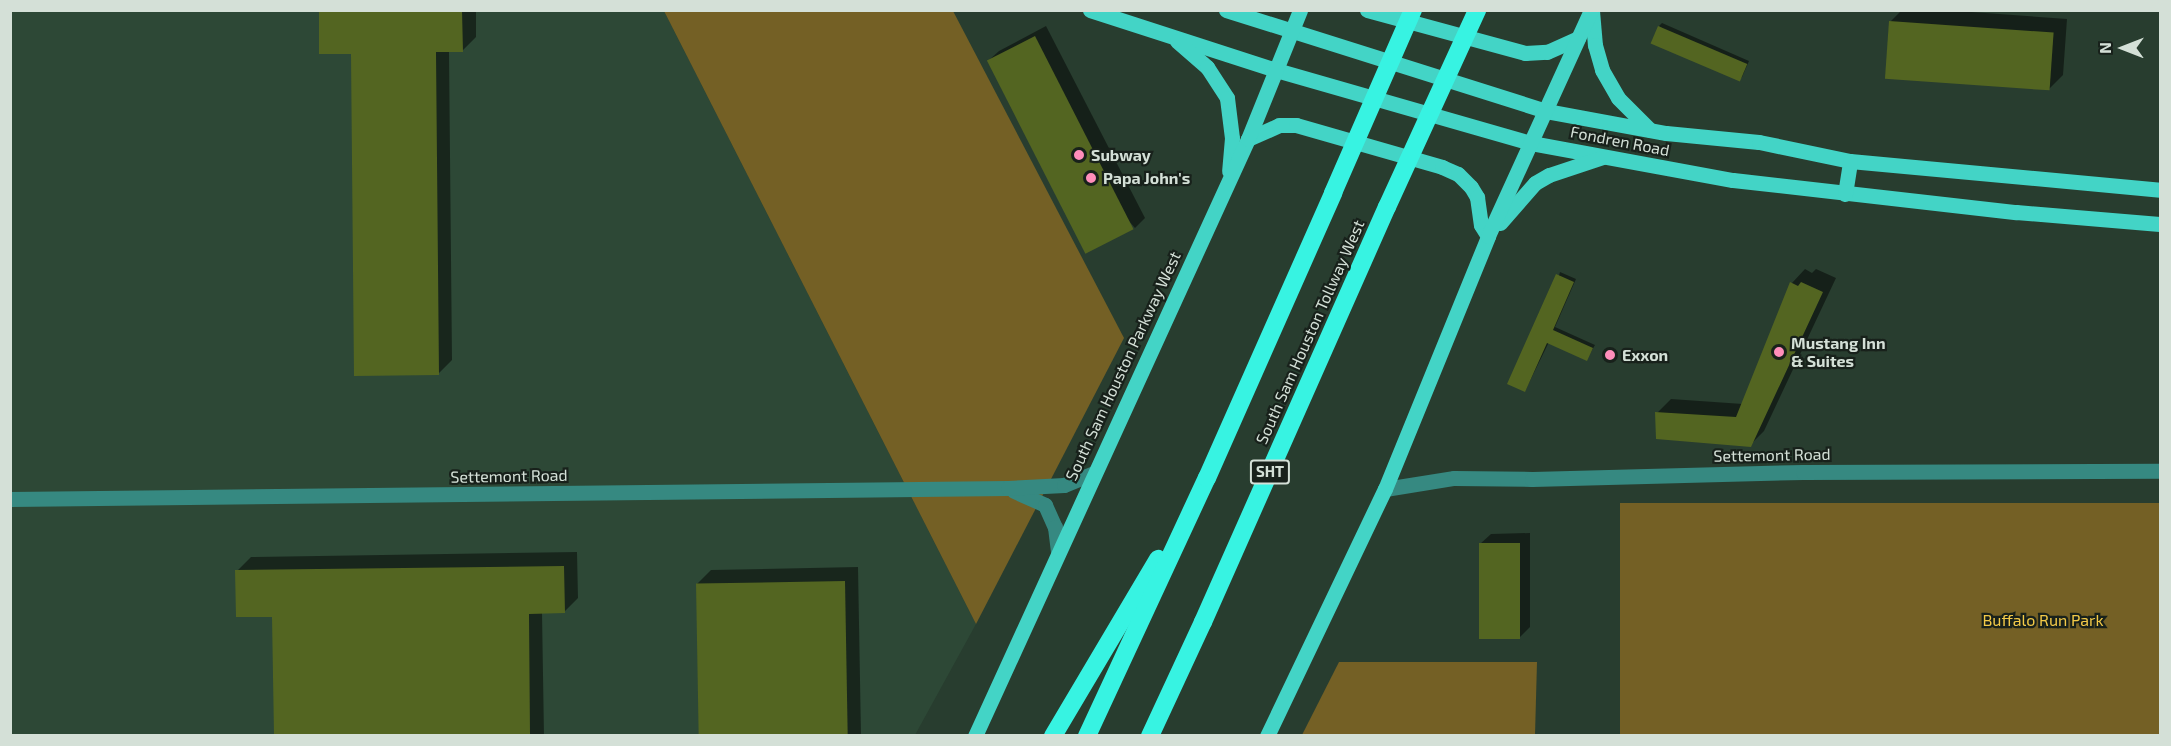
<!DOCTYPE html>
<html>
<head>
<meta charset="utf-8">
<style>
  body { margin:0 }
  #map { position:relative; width:2171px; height:746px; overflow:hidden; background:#283d2f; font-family:"Exo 2",sans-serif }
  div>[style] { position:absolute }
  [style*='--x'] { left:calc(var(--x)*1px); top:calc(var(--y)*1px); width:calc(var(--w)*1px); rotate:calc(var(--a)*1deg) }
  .built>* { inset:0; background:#2d4836 }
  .green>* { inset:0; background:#746025; transform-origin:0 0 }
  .shadow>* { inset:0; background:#0007 }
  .building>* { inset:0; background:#536521; transform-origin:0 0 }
  .minor>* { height:15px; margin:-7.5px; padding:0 7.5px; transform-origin:7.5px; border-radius:7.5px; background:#368981 }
  .major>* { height:15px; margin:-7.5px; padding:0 7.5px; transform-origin:7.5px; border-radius:7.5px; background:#43d4c6 }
  .highway>* { height:18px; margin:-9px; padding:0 9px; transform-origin:9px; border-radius:9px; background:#37f3e2 }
  .highway-bridge>* { height:18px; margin:-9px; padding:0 9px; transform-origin:9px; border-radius:9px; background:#37f3e2 }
  .dots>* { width:16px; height:16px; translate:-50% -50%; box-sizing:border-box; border:3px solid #18211b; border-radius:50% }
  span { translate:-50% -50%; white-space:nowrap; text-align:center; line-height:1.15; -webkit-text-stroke:4.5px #18211b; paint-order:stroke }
  .shield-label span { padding:2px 4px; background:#18211b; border:2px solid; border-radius:4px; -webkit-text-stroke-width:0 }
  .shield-label { font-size:15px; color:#d4e0d7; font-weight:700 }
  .street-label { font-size:16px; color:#d4e0d7 }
  .poi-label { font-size:16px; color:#d4e0d7; font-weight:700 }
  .left { translate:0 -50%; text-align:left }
  .park-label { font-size:16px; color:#f3ca48 }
  .frame { position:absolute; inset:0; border:12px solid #d4e0d7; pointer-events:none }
  .north { position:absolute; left:2093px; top:18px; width:60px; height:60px; -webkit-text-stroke:4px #18211b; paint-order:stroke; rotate:270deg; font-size:16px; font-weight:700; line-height:24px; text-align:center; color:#d4e0d7 }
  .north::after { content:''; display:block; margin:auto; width:21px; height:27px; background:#d4e0d7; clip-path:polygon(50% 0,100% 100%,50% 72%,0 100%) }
</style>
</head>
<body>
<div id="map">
  <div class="built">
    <i style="clip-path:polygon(10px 11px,664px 11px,976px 624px,915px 735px,11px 735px)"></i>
  </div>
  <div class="green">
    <i style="clip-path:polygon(664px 11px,953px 11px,1124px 338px,976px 624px)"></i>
    <i style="left:2160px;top:503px;width:232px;height:540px;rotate:90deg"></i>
    <i style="clip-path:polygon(1339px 662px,1537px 662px,1535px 735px,1302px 735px)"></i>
  </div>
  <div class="shadow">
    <i style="clip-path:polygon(320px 10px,476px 10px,476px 37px,462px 51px,449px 51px,452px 360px,438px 374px,353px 52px)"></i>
    <i style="clip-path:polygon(1902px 10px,1944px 10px,2067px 19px,2063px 75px,2049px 89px,1890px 22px)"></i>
    <i style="clip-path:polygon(1662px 23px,1749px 61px,1742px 77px,1739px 80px,1659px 26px)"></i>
    <i style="clip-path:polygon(1046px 26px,1145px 218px,1135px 228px,988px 61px,999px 51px)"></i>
    <i style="clip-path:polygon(1805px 269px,1812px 273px,1816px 269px,1836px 278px,1764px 431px,1750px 445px,1657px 413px,1671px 399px,1743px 404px,1792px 283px)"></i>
    <i style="clip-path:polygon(1560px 272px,1576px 279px,1555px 327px,1595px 345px,1587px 359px,1549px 342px,1525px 391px)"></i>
    <i style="clip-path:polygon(1530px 533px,1530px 627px,1520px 637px,1480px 544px,1491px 534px)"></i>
    <i style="clip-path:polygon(577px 552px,578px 598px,564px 612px,542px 612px,544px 736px,275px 736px,274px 615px,237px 571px,251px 557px)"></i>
    <i style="clip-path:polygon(858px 567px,861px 736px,700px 736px,697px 584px,711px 570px)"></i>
  </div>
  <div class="building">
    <i style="clip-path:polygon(319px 10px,462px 10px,463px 52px,436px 52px,439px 375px,354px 376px,351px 54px,319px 54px)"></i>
    <i style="left:1889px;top:21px;width:165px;height:58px;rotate:4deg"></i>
    <i style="left:1658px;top:26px;width:97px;height:19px;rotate:23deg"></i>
    <i style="left:1035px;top:36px;width:217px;height:54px;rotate:63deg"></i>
    <i style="clip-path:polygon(1556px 274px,1574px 282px,1553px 330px,1593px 348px,1587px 361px,1547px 343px,1525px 392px,1507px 384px)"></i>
    <i style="clip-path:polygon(1790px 282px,1798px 286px,1801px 282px,1823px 292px,1751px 447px,1656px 439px,1655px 412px,1736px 417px)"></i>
    <i style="left:1479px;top:543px;width:41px;height:96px"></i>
    <i style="clip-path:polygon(564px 566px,565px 613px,529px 614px,530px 735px,274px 735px,272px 617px,236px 617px,235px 570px)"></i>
    <i style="left:845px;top:581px;width:154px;height:149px;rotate:89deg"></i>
  </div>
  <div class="minor">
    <i style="--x:1385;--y:489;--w:70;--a:-9.1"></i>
    <i style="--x:1454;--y:478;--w:78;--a:0.7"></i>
    <i style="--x:1532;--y:479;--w:271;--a:-1.5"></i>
    <i style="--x:1803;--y:472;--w:357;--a:-0.2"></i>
    <i style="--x:1014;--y:491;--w:34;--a:24"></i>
    <i style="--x:1045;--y:505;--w:24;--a:66"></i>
    <i style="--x:1055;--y:527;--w:26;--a:83"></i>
    <i style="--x:10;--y:499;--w:998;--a:-0.63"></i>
    <i style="--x:1008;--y:488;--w:56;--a:-3.1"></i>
    <i style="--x:1064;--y:485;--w:31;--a:-22"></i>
  </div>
  <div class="major">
    <i style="--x:1090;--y:10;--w:195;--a:17.9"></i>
    <i style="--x:1276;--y:70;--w:265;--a:16"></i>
    <i style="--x:1531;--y:143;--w:205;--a:10.4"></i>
    <i style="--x:1733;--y:180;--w:285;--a:6.5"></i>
    <i style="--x:2016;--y:212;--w:144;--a:4.8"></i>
    <i style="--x:1226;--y:10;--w:336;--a:17.5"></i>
    <i style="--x:1546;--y:111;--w:122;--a:10.4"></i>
    <i style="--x:1666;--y:133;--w:93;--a:5.5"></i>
    <i style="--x:1759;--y:142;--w:93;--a:11.8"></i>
    <i style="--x:1850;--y:161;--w:311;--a:5.3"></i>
    <i style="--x:1367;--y:10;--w:164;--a:15.2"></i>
    <i style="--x:1525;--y:53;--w:22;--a:-3"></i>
    <i style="--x:1547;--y:52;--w:34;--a:-24"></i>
    <i style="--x:1592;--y:11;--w:34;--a:85"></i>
    <i style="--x:1595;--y:45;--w:26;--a:74"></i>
    <i style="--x:1602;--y:70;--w:32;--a:60"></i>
    <i style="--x:1618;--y:98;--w:45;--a:45"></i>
    <i style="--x:1177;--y:41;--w:40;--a:41"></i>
    <i style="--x:1207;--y:67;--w:37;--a:57"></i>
    <i style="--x:1227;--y:98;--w:40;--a:82.9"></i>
    <i style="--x:1232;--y:138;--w:33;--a:95"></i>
    <i style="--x:1248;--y:139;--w:34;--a:-24"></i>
    <i style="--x:1279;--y:125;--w:17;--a:0"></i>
    <i style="--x:1296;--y:125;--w:152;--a:16"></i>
    <i style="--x:1442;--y:167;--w:17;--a:24"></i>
    <i style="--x:1458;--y:174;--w:18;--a:45"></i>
    <i style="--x:1471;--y:187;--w:12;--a:59"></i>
    <i style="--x:1477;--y:197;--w:28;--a:82"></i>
    <i style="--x:1481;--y:225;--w:13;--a:58"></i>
    <i style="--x:1845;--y:194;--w:33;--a:-81"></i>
    <i style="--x:1500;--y:223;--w:53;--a:-48.8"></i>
    <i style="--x:1535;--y:183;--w:16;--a:-30"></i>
    <i style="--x:1549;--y:175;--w:57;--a:-18.4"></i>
    <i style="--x:975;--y:736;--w:656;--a:-65.43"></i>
    <i style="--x:1248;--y:139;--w:139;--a:-68"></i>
    <i style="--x:1267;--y:736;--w:274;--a:-64.5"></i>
    <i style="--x:1385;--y:489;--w:273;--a:-67.8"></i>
    <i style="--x:1488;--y:236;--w:248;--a:-65.5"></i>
  </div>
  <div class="highway">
    <i style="--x:1053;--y:736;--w:206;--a:-59.3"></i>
    <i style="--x:1087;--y:736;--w:285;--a:-65.1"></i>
    <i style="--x:1207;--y:478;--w:312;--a:-66.1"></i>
    <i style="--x:1150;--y:736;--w:126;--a:-65.1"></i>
    <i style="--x:1203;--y:622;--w:454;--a:-66.1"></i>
  </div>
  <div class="highway-bridge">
    <i style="--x:1333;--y:193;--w:200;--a:-66.4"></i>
    <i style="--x:1387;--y:207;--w:217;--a:-65.4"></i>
  </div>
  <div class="dots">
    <i style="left:1079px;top:155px;background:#ff8eba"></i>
    <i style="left:1091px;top:178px;background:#ff8eba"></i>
    <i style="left:1779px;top:352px;background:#ff8eba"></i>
    <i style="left:1610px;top:355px;background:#ff8eba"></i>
  </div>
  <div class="shield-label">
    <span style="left:1270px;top:472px">SHT</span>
  </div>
  <div class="street-label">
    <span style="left:1620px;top:141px;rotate:11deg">Fondren Road</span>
    <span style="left:1310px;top:332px;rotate:-66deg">South Sam Houston Tollway West</span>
    <span style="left:1123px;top:366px;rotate:-65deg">South Sam Houston Parkway West</span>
    <span style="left:1772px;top:455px;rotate:-1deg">Settemont Road</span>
    <span style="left:509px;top:476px;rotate:-1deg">Settemont Road</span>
  </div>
  <div class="poi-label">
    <span class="left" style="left:1091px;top:155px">Subway</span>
    <span class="left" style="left:1103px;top:178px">Papa John's</span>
    <span class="left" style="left:1791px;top:352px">Mustang Inn<br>&amp; Suites</span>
    <span class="left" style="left:1622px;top:355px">Exxon</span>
  </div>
  <div class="park-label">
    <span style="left:2043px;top:620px">Buffalo Run Park</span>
  </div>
  <div class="frame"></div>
  <div class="north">N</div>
</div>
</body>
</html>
